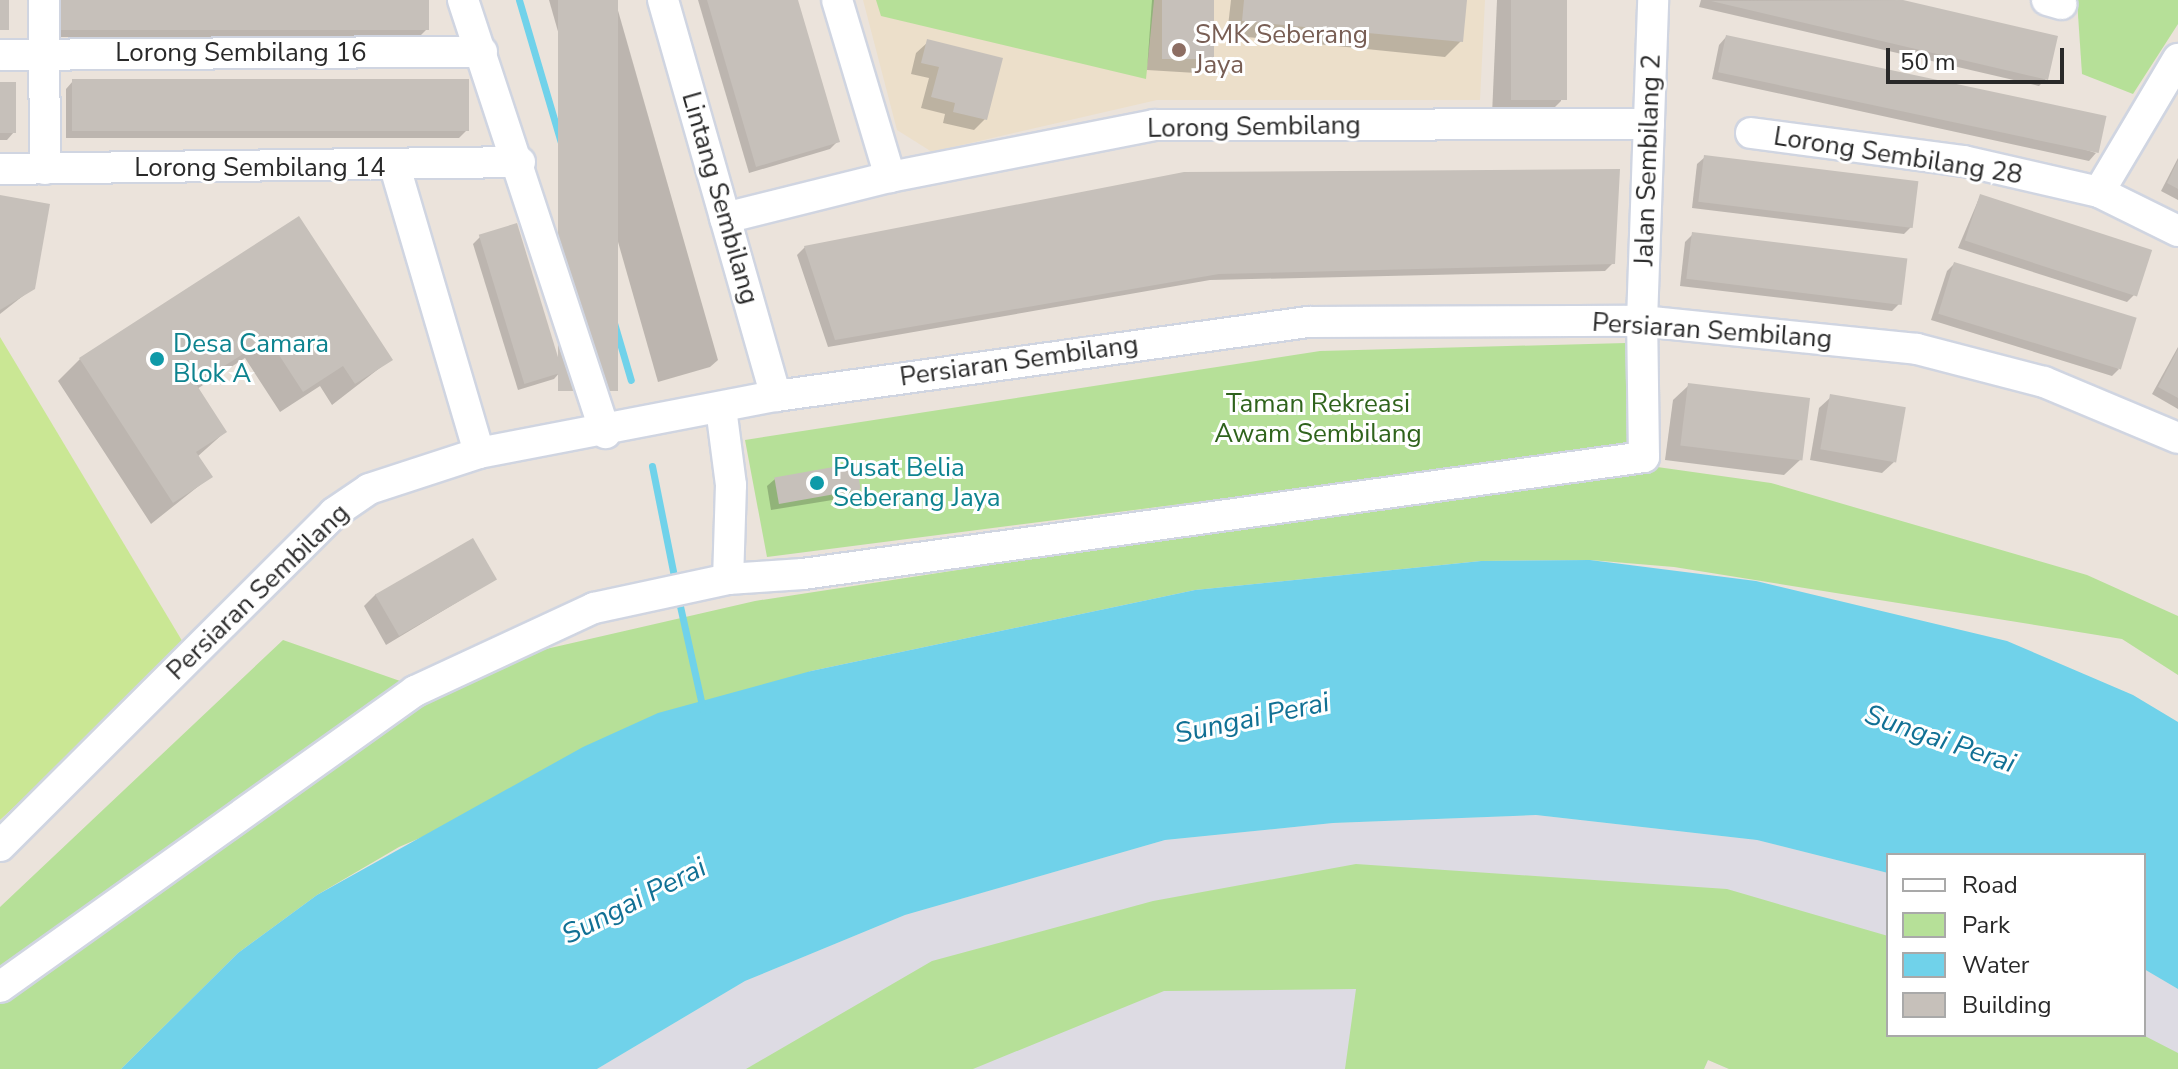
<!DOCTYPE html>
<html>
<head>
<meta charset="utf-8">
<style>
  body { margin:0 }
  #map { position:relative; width:2178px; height:1069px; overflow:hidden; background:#ebe3db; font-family:"Nunito Sans",sans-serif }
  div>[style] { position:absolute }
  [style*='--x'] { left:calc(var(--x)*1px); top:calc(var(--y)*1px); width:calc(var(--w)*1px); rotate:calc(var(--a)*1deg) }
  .industrial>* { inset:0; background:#dddbe3 }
  .education>* { inset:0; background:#ecdfca }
  .green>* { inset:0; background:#b6e098 }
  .pitch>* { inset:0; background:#cae794 }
  .water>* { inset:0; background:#70d2ea }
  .shadow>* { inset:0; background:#0003 }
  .stream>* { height:7px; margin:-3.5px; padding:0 3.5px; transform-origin:3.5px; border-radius:3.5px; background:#70d2ea }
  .building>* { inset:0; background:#c6c0ba; transform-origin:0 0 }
  .roads { filter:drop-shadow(2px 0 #d0d5e1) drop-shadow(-2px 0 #d0d5e1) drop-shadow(0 2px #d0d5e1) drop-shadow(0 -2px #d0d5e1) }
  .minor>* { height:30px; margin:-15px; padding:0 15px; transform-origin:15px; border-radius:15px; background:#fff }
  .dots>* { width:22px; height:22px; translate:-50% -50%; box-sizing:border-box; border:4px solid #fff; border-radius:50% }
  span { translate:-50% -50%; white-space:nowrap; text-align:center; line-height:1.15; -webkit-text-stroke:6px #fff; paint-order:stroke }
  .education-label { font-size:26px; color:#785e54 }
  .left { translate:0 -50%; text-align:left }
  .street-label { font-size:26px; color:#292929 }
  .culture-label { font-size:26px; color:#0d838f }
  .park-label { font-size:26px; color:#2f631c }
  .water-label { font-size:28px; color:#117094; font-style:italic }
  .legend { position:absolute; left:1886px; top:853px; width:260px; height:184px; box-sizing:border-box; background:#fff; border:2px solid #a9a9a9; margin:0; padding:10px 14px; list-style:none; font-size:24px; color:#292929 }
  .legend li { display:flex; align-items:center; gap:16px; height:40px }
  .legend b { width:40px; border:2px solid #a9a9a9 }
  .scale { position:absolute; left:1886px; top:48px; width:178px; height:36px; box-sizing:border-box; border:4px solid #292929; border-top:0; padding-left:10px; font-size:24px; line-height:28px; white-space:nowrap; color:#292929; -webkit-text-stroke:6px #fff; paint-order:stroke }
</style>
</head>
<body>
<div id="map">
  <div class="industrial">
    <i style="clip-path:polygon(1536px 815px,1757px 840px,1888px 873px,1888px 1035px,2144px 1035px,2144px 969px,2178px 989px,2178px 1069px,1729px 1069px,1708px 1060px,1704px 1069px,597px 1069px,745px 981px,905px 915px,1165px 840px,1333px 823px)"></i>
  </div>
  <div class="education">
    <i style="clip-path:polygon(863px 0,1485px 0,1480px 100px,1157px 100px,932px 152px,897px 130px)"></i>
  </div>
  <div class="green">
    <i style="clip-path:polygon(876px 0,1154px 0,1146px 79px,881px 16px)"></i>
    <i style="clip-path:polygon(2077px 0,2178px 0,2178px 24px,2133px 94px,2082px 74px)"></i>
    <i style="clip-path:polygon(1626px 343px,1634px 446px,767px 557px,745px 440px,1320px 351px)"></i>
    <i style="clip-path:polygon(1643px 465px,1771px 483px,2087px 575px,2178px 616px,2178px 675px,2122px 639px,1674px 567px,1590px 560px,1481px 561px,1195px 590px,811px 671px,399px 847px,317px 895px,238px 953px,121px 1069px,0 1069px,0 907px,283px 640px,403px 682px,755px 601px)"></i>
    <i style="clip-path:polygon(1356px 864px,1727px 889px,1888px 936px,1888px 1035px,2143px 1035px,2178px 1053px,2178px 1069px,1729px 1069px,1708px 1060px,1704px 1069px,1345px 1069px,1356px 989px,1164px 991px,973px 1069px,746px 1069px,932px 961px,1153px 901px)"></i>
  </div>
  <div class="pitch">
    <i style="clip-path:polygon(0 337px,187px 649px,0 820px)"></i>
  </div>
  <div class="water">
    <i style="clip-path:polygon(1590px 560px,1756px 581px,2007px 641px,2133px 695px,2178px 722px,2178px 989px,2144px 969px,2144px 855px,1888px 855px,1888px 873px,1757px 840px,1536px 815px,1333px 823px,1165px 840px,905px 915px,745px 981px,597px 1069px,121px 1069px,238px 953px,317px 895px,583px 747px,658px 713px,811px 671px,1195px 590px,1481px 561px)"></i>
  </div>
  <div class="shadow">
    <i style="clip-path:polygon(55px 0,427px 0,426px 30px,419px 37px,55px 37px)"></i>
    <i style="clip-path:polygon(549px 0,615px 0,718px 360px,710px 367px,658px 382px)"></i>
    <i style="clip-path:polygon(698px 0,796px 0,838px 141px,830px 149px,749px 173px)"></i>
    <i style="clip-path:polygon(1152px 0,1212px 0,1207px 62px,1196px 73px,1147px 70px)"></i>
    <i style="clip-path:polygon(1231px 0,1465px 0,1461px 41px,1445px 57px,1227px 35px)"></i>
    <i style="clip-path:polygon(1497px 0,1565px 0,1561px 101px,1546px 116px,1492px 115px)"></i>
    <i style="clip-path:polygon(1701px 0,1894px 0,2056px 38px,2046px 79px,2039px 86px,1699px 7px)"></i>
    <i style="clip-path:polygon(1726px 37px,2096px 153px,2089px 161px,1712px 79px,1719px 45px)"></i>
    <i style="clip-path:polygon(928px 42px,985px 119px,974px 130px,943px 123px,945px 114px,921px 108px,929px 78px,911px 74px,916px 53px)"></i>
    <i style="clip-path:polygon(73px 81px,467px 130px,459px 138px,66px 138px,66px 89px)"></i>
    <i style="clip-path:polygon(0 84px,14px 132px,7px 140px,0 140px)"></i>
    <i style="clip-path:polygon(1705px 157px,1912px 226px,1904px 234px,1692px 208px,1697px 164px)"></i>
    <i style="clip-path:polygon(2178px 158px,2178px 200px,2161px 191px)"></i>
    <i style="clip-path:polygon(1980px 196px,2135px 294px,2127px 302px,1958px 248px)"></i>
    <i style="clip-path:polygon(0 197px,33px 288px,0 314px)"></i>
    <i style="clip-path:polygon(299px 219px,390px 360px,332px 405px,320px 386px,280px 412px,245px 358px,197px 389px,225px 432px,197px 457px,210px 477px,151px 524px,58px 381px,80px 359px)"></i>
    <i style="clip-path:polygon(1693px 234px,1899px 304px,1892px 311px,1680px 286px,1685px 242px)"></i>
    <i style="clip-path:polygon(480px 237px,561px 371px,554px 379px,518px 390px,473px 244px)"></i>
    <i style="clip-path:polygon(805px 247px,1613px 263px,1605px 271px,1210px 280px,828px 347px,797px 255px)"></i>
    <i style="clip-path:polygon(1954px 264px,2119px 369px,2112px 376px,1931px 320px,1947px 271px)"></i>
    <i style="clip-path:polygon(2178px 347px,2178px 409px,2152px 394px)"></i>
    <i style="clip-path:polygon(1689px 385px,1800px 460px,1784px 475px,1665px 460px,1673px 400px)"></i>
    <i style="clip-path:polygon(1831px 397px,1894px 462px,1882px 473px,1810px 460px,1819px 408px)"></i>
    <i style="clip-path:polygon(775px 479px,858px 489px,851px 497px,771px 510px,767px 486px)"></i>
    <i style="clip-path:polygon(494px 580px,386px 645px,364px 606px,376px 594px)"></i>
  </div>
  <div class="stream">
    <i style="--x:519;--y:0;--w:396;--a:73.6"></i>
    <i style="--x:652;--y:466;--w:117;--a:78.7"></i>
    <i style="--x:678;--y:597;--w:116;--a:77.5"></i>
  </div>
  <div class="building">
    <i style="left:0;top:0;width:9px;height:30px"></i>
    <i style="left:61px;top:0;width:368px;height:30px"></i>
    <i style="left:558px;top:0;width:60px;height:391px"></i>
    <i style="clip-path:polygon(707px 0,798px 0,840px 142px,756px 167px)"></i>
    <i style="left:1162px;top:0;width:52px;height:59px"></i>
    <i style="clip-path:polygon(1244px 0,1467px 0,1463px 42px,1242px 21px)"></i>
    <i style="left:1511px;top:0;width:56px;height:100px"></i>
    <i style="clip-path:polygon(1903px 0,2058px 36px,2048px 80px,1711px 1px)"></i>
    <i style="left:1726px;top:35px;width:389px;height:38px;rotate:12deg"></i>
    <i style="clip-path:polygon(927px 39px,1003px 58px,987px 120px,953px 112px,955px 103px,931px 97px,939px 67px,921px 63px)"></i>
    <i style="left:72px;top:79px;width:397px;height:52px"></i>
    <i style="left:0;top:82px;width:16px;height:51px"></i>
    <i style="left:1704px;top:155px;width:216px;height:47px;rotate:7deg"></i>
    <i style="clip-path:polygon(2178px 160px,2178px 189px,2167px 183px)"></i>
    <i style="clip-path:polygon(1620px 169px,1615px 264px,1219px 274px,835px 340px,804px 246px,1184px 172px)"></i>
    <i style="left:1980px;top:194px;width:181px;height:49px;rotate:18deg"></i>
    <i style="clip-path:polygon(0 195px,50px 204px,35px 289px,0 310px)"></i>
    <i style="clip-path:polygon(299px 216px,393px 360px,355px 384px,343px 366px,303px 392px,268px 338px,196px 384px,227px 432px,196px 452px,213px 477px,173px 503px,79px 358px)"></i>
    <i style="left:517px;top:223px;width:156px;height:40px;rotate:73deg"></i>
    <i style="left:1692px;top:232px;width:217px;height:47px;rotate:7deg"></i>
    <i style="left:1954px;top:262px;width:191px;height:54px;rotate:17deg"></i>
    <i style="clip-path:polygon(2178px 349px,2178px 398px,2158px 387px)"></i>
    <i style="left:1688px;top:383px;width:123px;height:63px;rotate:7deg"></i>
    <i style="left:1830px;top:394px;width:77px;height:56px;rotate:10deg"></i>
    <i style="left:856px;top:463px;width:27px;height:83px;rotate:80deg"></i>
    <i style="left:473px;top:538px;width:48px;height:113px;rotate:60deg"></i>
  </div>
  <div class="roads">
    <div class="minor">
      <i style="--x:44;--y:0;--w:169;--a:89.7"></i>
      <i style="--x:463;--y:0;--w:456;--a:71.8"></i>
      <i style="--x:663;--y:0;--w:412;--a:74.1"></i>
      <i style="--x:837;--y:0;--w:185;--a:73.3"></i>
      <i style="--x:2047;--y:0;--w:15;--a:16"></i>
      <i style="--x:0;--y:55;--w:482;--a:-0.4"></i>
      <i style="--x:1751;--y:133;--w:215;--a:7.5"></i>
      <i style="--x:1964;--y:161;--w:139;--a:12.9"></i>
      <i style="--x:2099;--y:192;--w:88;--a:26.3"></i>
      <i style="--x:395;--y:167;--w:298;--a:73.6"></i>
      <i style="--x:0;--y:169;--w:520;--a:-0.77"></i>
      <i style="--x:2099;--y:192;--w:155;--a:-59.3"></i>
      <i style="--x:725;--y:218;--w:170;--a:-14"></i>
      <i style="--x:890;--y:177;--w:269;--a:-11.1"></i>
      <i style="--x:1154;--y:125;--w:495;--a:-0.1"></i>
      <i style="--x:721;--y:408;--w:78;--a:82.6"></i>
      <i style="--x:731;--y:485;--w:94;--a:91.8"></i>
      <i style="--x:0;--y:846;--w:472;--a:-44.9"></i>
      <i style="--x:334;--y:513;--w:42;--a:-34.4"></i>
      <i style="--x:369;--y:489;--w:116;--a:-18.1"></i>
      <i style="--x:479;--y:453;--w:302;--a:-10.9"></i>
      <i style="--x:776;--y:396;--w:537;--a:-7.92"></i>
      <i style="--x:1308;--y:322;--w:334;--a:-0.2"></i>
      <i style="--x:1642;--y:321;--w:276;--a:5.8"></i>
      <i style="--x:1917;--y:349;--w:131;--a:14.6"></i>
      <i style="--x:2044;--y:382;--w:145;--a:22.7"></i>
      <i style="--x:0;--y:987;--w:510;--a:-35.5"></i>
      <i style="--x:415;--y:691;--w:197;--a:-24.9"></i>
      <i style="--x:594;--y:608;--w:137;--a:-12.2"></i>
      <i style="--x:728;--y:579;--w:75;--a:-3.8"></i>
      <i style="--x:803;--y:574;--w:849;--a:-7.92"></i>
      <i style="--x:1644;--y:457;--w:136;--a:-90.8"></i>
      <i style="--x:1642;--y:321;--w:321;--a:-88"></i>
    </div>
  </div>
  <div class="dots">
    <i style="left:1179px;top:50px;background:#8d6e63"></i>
    <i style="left:157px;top:359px;background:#0f9aa8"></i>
    <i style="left:817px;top:483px;background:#0f9aa8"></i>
  </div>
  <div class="education-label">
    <span class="left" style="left:1195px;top:50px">SMK Seberang<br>Jaya</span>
  </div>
  <div class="street-label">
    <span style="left:241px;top:53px">Lorong Sembilang 16</span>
    <span style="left:1254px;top:127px;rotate:-1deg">Lorong Sembilang</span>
    <span style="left:1898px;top:156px;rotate:9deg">Lorong Sembilang 28</span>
    <span style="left:1648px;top:160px;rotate:-88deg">Jalan Sembilang 2</span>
    <span style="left:260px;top:168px">Lorong Sembilang 14</span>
    <span style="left:720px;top:198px;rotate:74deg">Lintang Sembilang</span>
    <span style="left:1712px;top:331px;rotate:4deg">Persiaran Sembilang</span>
    <span style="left:1019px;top:361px;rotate:-8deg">Persiaran Sembilang</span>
    <span style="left:258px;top:592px;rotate:-44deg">Persiaran Sembilang</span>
  </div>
  <div class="culture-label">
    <span class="left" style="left:173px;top:359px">Desa Camara<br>Blok A</span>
    <span class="left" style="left:833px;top:483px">Pusat Belia<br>Seberang Jaya</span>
  </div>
  <div class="park-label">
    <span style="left:1318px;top:419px">Taman Rekreasi<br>Awam Sembilang</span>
  </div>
  <div class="water-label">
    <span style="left:1252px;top:718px;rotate:-12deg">Sungai Perai</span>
    <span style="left:1940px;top:739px;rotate:19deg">Sungai Perai</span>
    <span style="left:634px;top:901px;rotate:-27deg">Sungai Perai</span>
  </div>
  <ul class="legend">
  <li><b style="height:10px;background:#fff"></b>Road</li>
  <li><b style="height:22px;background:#b6e098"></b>Park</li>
  <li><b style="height:22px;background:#70d2ea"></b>Water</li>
  <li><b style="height:22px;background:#c6c0ba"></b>Building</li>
  </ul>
  <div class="scale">50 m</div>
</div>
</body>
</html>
